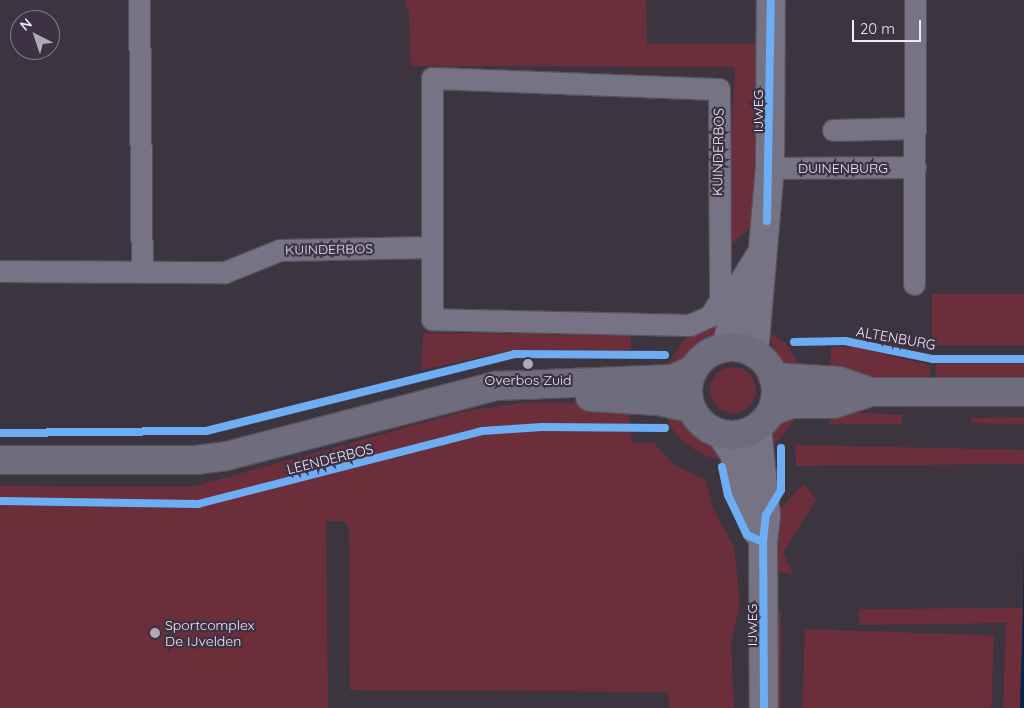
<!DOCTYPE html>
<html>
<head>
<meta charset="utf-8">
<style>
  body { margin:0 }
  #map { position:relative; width:1024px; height:708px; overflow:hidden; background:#3c3540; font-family:Quicksand,sans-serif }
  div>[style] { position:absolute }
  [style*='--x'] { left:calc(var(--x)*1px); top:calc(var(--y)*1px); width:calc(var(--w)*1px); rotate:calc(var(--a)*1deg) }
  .green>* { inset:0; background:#6c2e3b; transform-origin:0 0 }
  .round { border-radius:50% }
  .water>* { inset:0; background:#05254f }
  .roads { filter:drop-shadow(1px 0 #58525c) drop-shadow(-1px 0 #58525c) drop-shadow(0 1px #58525c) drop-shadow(0 -1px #58525c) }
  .minor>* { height:21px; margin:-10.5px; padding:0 10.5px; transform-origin:10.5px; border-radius:10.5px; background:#757384 }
  .tertiary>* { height:28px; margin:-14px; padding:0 14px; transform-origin:14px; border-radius:14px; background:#757384 }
  .secondary>* { height:28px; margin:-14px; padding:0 14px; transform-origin:14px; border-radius:14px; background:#6f6c7d }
  .secondary>.ring { margin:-14px; padding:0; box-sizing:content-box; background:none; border:28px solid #6f6c7d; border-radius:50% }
  .cycleway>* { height:8px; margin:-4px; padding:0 4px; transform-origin:4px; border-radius:4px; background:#6dadf4 }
  .dots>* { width:14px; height:14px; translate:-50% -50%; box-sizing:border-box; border:2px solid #3d3144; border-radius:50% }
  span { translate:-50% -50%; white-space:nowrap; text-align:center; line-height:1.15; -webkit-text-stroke:4.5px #3d3144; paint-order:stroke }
  .street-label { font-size:14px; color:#efe8f4 }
  .poi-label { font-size:14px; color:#efe8f4 }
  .left { translate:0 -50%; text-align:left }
  .north { position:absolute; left:10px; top:10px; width:50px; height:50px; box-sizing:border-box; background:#3d3144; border:1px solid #847a8a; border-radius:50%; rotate:319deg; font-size:14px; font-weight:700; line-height:20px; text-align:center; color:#efe8f4 }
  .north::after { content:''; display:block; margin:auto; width:18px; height:22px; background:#b0a9b5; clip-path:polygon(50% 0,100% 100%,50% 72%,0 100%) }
  .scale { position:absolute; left:852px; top:20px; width:69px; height:22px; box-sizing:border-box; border:2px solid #efe8f4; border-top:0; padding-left:6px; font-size:15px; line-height:18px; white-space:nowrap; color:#efe8f4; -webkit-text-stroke:4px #3d3144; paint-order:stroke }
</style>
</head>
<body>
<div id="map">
  <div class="green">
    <i style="clip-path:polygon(405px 0,646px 0,647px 44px,759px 44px,753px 225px,726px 249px,735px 67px,411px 66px,409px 14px)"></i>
    <i style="left:1024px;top:294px;width:51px;height:92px;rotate:90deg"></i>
    <i style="clip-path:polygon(721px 321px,717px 336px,682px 362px,666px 366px,686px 337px)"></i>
    <i style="clip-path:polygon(767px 332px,785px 342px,800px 366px,786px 366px,778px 359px)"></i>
    <i style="clip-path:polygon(423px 333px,631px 335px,631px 350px,512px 350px,421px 370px)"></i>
    <i style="clip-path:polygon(831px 347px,854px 347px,930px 365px,930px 380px,880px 380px,830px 373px)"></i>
    <i style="left:936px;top:364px;width:88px;height:16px"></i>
    <i class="round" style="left:710px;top:367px;width:46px;height:46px"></i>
    <i style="clip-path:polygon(521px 403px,575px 403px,629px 410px,632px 443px,654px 443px,674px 465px,706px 480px,713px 508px,734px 548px,740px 602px,731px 644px,734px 708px,669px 708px,668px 692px,350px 690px,349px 528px,344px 521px,326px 521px,328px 708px,0 708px,0 486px,192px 487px,466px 411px)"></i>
    <i style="clip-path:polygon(664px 410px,683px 418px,716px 448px,724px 460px,705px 456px,686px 444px,671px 428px)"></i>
    <i style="clip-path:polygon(830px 411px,902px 415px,902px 424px,830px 424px)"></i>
    <i style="clip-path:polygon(798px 415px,795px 420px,768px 452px,769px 436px,774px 427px)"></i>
    <i style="clip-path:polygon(1024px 417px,1024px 424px,971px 423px,971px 418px)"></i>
    <i style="clip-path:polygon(795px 445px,1024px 450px,1024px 464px,796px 466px)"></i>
    <i style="clip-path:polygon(804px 484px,816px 500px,783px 553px,794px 575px,769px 569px,769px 520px)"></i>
    <i style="clip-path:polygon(1023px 608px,1020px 708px,1003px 708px,1006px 623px,859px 625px,859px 609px)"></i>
    <i style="left:767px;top:612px;width:14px;height:96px"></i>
    <i style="left:805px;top:629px;width:189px;height:79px;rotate:2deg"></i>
  </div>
  <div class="water">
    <i style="clip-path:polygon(1024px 545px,1024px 708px,1020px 708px,1023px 608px)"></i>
  </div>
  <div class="roads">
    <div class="minor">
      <i style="--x:139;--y:0;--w:269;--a:89.4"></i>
      <i style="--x:432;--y:78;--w:287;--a:2.2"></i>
      <i style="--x:719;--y:89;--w:211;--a:89.7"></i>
      <i style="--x:720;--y:300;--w:19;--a:122"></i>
      <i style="--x:710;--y:316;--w:22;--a:156"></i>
      <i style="--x:690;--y:325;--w:258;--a:-178.7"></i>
      <i style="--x:432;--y:319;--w:241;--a:-90"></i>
      <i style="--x:833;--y:130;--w:82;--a:-1.4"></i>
      <i style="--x:770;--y:168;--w:145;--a:-0.4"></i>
      <i style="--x:0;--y:271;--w:225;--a:0.3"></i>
      <i style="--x:225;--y:272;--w:59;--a:-21.8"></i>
      <i style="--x:280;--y:250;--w:151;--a:-1.1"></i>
      <i style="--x:914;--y:284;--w:284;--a:-89.8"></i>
    </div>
    <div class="tertiary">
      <i style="--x:726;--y:347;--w:64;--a:-75.5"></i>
      <i style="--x:742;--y:285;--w:34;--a:-58"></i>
      <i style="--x:754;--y:353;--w:186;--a:-85.1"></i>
      <i style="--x:770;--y:168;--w:168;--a:-89.7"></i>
      <i style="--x:757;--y:428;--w:87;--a:84.1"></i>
      <i style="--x:766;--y:515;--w:27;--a:96"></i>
      <i style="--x:763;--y:542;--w:166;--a:89.7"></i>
      <i style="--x:721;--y:434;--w:23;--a:56"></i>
      <i style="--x:734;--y:453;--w:58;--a:76"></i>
      <i style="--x:748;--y:509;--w:25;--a:67"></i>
    </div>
    <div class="secondary">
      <i class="ring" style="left:688px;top:347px;width:60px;height:60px"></i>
      <i style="--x:773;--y:377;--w:66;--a:3.5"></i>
      <i style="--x:839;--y:381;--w:34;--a:19"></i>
      <i style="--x:590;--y:397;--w:68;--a:3.4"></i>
      <i style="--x:658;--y:401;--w:34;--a:12"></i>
      <i style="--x:771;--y:412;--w:22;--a:-22"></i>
      <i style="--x:791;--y:404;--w:43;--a:0"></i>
      <i style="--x:834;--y:404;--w:39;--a:-18"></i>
      <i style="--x:871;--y:392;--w:153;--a:0"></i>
      <i style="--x:0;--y:460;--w:196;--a:0"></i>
      <i style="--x:196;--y:460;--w:31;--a:-7"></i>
      <i style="--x:227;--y:456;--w:278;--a:-14.6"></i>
      <i style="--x:496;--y:386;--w:177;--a:-2.3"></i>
      <i style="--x:673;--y:379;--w:23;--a:-25"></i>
    </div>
  </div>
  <div class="cycleway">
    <i style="--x:767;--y:221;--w:221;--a:-89"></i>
    <i style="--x:794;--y:342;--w:51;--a:-1.1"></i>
    <i style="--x:845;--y:341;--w:90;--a:11.6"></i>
    <i style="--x:933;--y:359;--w:91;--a:0"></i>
    <i style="--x:0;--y:433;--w:206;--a:-0.6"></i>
    <i style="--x:206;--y:431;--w:317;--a:-14"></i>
    <i style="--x:514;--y:354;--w:151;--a:0.4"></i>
    <i style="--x:722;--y:467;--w:29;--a:78"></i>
    <i style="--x:728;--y:495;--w:44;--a:64.6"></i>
    <i style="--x:747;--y:535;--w:17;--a:24"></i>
    <i style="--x:0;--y:501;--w:198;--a:0.9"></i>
    <i style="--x:198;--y:504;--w:293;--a:-14.4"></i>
    <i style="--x:482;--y:431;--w:60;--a:-3.8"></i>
    <i style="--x:542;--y:427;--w:123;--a:0.5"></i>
    <i style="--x:764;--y:708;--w:166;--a:-90.3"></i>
    <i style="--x:763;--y:542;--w:27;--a:-84"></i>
    <i style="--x:766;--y:515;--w:29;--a:-59"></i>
    <i style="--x:781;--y:490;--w:42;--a:-90"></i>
  </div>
  <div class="dots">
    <i style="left:528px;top:364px;background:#b0a9b5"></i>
    <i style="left:155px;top:633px;background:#b0a9b5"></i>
  </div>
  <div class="street-label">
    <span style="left:758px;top:111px;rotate:-90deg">IJWEG</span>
    <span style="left:718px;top:152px;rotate:-89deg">KUINDERBOS</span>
    <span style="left:843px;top:168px">DUINENBURG</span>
    <span style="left:329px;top:249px;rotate:-1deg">KUINDERBOS</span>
    <span style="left:896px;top:338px;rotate:10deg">ALTENBURG</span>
    <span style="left:330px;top:459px;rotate:-14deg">LEENDERBOS</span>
    <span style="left:752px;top:625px;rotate:-90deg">IJWEG</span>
  </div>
  <div class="poi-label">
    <span style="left:528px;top:380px">Overbos Zuid</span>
    <span class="left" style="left:165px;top:633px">Sportcomplex<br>De IJvelden</span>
  </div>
  <div class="north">N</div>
  <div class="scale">20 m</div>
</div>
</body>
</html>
